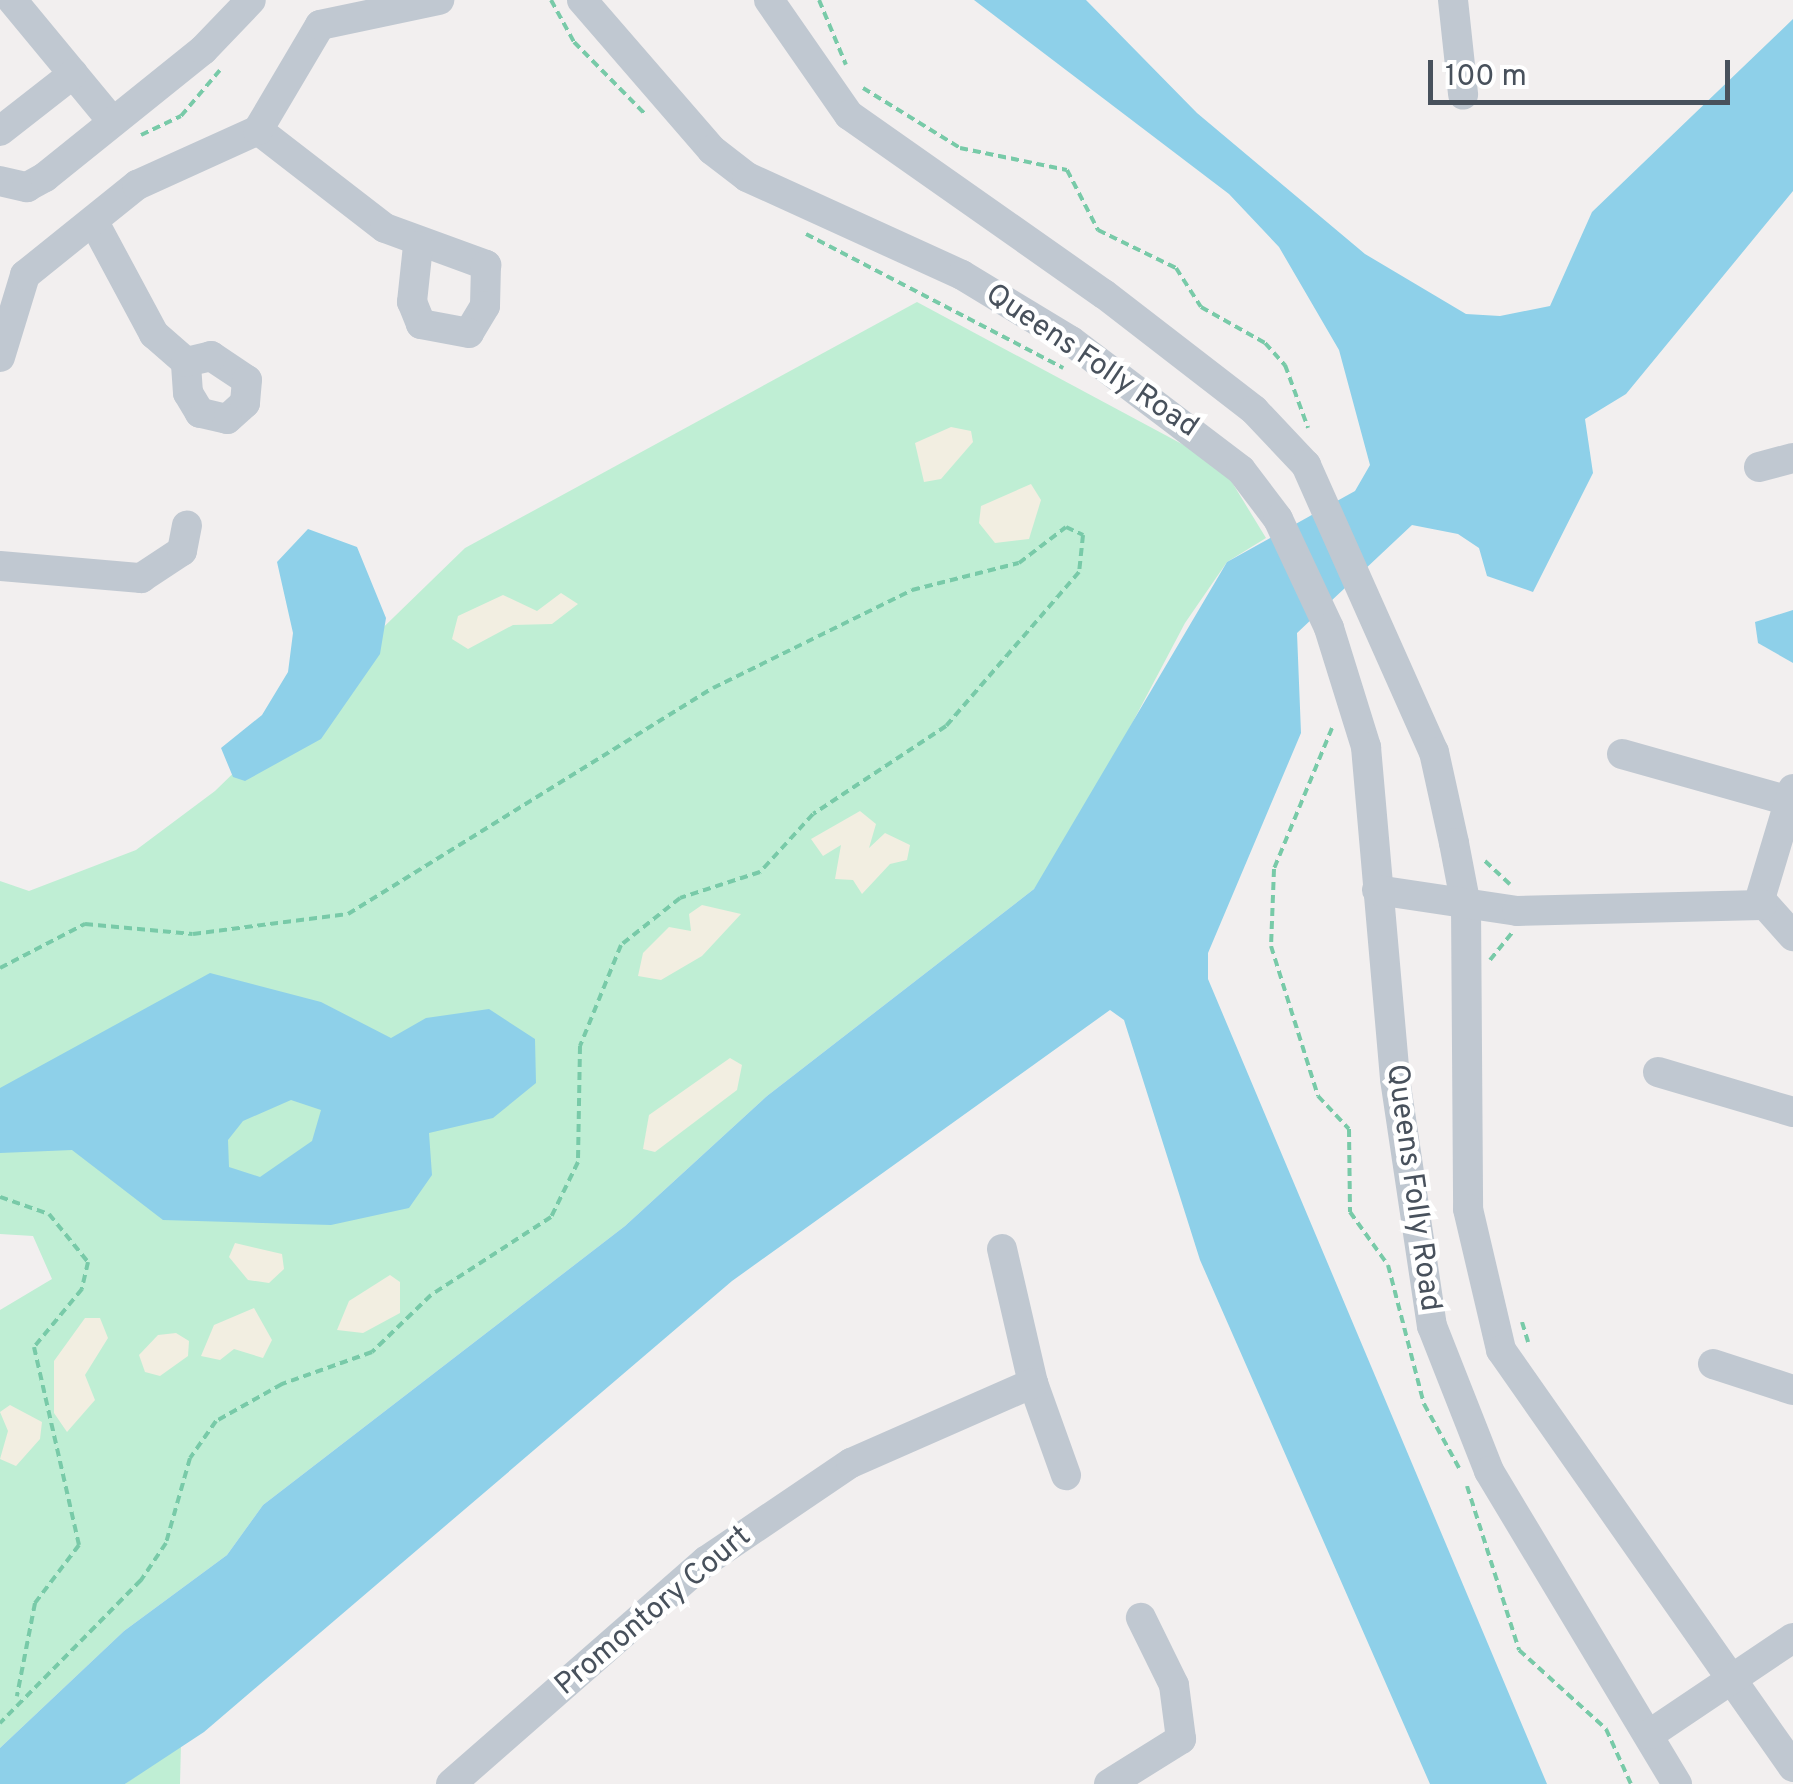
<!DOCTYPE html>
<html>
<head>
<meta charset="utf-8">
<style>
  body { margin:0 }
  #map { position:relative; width:1793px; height:1784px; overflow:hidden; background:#f2efef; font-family:Overpass,sans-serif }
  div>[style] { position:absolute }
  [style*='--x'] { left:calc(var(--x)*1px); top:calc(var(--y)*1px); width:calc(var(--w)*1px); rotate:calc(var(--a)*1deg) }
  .green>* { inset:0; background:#bfeed4 }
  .sand>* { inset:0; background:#f2eee1 }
  .water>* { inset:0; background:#8ed0e9 }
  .path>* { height:4px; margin-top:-2px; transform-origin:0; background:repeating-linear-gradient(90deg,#78caa8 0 8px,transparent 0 13px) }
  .minor>* { height:30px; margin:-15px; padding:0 15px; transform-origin:15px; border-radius:15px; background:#c0c8d1 }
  span { translate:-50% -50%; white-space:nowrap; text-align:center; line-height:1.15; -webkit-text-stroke:9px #fff; paint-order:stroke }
  .street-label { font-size:30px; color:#48515c }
  .scale { position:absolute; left:1428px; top:60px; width:302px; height:45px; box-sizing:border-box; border:5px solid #48515c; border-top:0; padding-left:12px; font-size:30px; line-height:35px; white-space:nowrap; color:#48515c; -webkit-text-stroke:8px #fff; paint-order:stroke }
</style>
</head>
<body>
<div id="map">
  <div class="green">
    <i style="clip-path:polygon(917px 302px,1195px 451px,1230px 479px,1266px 538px,1227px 562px,1185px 623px,1070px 841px,1034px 889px,767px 1096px,625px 1226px,263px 1505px,227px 1555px,124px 1631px,0 1748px,0 1310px,52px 1279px,33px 1236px,0 1234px,0 881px,29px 891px,136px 850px,215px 791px,465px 548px)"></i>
    <i style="clip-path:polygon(181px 1743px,180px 1784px,125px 1784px)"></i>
  </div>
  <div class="sand">
    <i style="clip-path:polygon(951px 427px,971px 431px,973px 442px,941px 479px,924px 482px,915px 443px)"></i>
    <i style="clip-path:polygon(1031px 484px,1041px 500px,1029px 539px,995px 543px,979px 523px,981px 506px)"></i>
    <i style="clip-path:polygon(561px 593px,578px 604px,552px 624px,513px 625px,468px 649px,452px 639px,458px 616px,503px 595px,537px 611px)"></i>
    <i style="clip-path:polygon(860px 811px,876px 824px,869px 848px,885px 833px,910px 845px,907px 860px,890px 864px,862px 894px,853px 880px,835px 879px,841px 845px,823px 856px,811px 839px)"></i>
    <i style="clip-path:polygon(702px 905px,741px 914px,702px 956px,661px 980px,638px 976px,643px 953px,669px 927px,691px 931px,689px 914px)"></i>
    <i style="clip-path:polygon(730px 1058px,742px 1065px,737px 1090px,655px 1152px,643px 1149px,649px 1115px)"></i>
    <i style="clip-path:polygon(235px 1243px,282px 1254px,284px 1269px,269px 1283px,248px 1280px,229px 1257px)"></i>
    <i style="clip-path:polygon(390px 1275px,400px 1282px,400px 1313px,363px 1333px,337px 1330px,349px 1301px)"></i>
    <i style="clip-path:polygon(254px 1308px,272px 1340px,263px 1358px,234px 1349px,220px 1360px,201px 1356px,214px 1325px)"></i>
    <i style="clip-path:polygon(85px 1318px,100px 1318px,108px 1338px,85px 1375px,95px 1400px,67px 1432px,54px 1413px,54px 1361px)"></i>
    <i style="clip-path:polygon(176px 1333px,189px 1341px,188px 1356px,160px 1376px,145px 1372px,139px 1355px,158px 1335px)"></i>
    <i style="clip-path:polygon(10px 1405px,42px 1422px,40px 1439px,16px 1466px,0 1459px,8px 1431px,0 1412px)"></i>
  </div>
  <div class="water">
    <i style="clip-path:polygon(974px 0,1086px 0,1197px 113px,1365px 254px,1466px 314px,1500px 316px,1550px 306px,1592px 212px,1793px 19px,1793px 191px,1626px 394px,1585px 419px,1593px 473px,1533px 592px,1487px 576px,1479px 548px,1458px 534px,1412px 525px,1297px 633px,1301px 733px,1208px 953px,1208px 979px,1547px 1784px,1430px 1784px,1200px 1260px,1124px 1020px,1110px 1010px,732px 1281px,204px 1732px,125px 1784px,0 1784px,0 1748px,124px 1631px,227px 1555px,263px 1505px,625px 1226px,767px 1096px,1034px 889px,1227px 562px,1355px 491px,1370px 465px,1339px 350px,1279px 247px,1229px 194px)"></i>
    <i style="clip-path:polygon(308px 529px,357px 547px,386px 618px,380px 654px,321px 739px,245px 781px,233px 777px,221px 748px,262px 715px,288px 672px,293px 633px,277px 562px)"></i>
    <i style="clip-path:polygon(1793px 610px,1793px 663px,1758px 643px,1755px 622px)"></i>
    <i style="clip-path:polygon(evenodd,210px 973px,321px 1002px,391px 1038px,426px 1018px,489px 1009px,535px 1039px,536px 1083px,493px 1118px,429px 1133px,432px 1175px,409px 1208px,331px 1225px,163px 1220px,72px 1150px,0 1153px,0 1088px,210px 973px,291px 1100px,321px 1110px,312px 1141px,260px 1177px,229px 1167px,228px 1140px,243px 1121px,291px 1100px)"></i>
  </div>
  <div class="path">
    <i style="--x:551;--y:0;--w:48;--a:61.3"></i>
    <i style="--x:574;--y:42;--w:103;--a:45.4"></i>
    <i style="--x:819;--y:0;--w:70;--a:67.4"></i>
    <i style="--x:863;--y:88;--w:114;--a:31.7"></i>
    <i style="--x:960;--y:148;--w:109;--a:11.6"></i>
    <i style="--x:1067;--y:170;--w:68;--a:62.7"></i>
    <i style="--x:1098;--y:230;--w:87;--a:26"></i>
    <i style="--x:1176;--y:268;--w:46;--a:57.3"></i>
    <i style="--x:1201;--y:307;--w:73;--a:29.4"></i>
    <i style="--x:1265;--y:343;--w:30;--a:48"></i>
    <i style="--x:1285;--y:365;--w:67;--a:69.9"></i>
    <i style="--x:141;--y:135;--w:44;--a:-25.4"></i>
    <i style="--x:181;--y:116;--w:60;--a:-49.7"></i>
    <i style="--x:806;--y:234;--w:290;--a:27.5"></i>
    <i style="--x:1332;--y:728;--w:152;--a:112.4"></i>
    <i style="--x:1274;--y:869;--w:77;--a:92.2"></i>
    <i style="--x:1271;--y:946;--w:157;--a:72.6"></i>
    <i style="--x:1318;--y:1096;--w:45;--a:46.8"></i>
    <i style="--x:1349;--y:1129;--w:83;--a:89.3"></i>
    <i style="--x:1350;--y:1212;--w:65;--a:54.4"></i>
    <i style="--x:1388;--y:1265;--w:144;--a:75.5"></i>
    <i style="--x:1424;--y:1404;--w:73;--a:61.3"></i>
    <i style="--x:1485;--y:861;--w:34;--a:43"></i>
    <i style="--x:1490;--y:960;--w:35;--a:-51"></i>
    <i style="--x:0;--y:968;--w:96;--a:-27.4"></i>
    <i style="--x:85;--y:924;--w:108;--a:5.3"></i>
    <i style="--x:193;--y:934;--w:156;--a:-7.4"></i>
    <i style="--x:348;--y:914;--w:429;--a:-31.8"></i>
    <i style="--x:713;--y:688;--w:222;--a:-26.2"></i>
    <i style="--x:912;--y:590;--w:110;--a:-14.2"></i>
    <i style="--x:1019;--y:563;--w:59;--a:-37.5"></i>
    <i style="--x:1066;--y:527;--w:19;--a:25"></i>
    <i style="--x:1083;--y:535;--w:37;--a:96"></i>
    <i style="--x:1079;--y:572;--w:203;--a:130.8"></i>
    <i style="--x:946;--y:726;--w:159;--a:146.5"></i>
    <i style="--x:813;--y:814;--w:79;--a:132.4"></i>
    <i style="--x:760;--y:872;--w:84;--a:162"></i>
    <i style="--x:680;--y:898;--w:75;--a:141.5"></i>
    <i style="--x:621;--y:945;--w:109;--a:112.1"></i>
    <i style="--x:580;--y:1046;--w:116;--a:91"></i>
    <i style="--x:578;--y:1162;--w:61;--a:116.1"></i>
    <i style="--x:551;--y:1217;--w:143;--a:147"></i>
    <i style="--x:431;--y:1295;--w:82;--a:136"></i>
    <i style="--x:372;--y:1352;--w:96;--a:160.4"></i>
    <i style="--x:282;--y:1384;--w:76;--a:150.7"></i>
    <i style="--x:216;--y:1421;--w:45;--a:125.1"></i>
    <i style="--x:190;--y:1458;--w:88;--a:105.8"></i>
    <i style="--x:166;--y:1543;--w:45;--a:124"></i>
    <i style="--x:141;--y:1580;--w:201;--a:134.6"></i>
    <i style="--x:0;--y:1197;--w:52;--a:19.1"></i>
    <i style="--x:49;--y:1214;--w:62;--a:50.9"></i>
    <i style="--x:88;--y:1262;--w:28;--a:103"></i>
    <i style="--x:82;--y:1289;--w:75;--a:129.6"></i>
    <i style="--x:34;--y:1347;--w:203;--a:77.2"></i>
    <i style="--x:79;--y:1545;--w:73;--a:127.2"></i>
    <i style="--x:35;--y:1603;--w:95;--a:101"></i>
    <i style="--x:1522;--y:1322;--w:21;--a:73"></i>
    <i style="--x:1467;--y:1486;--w:172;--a:72.4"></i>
    <i style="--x:1519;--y:1650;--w:118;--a:42.2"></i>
    <i style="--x:1606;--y:1729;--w:60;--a:65.6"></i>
  </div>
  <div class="minor">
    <i style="--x:12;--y:0;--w:158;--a:50.4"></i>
    <i style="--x:582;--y:0;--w:198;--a:49.1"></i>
    <i style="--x:712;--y:150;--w:44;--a:37.6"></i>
    <i style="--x:747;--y:177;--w:236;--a:24.5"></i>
    <i style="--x:962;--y:275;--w:127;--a:31.2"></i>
    <i style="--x:1071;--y:341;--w:213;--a:37.2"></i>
    <i style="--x:1241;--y:470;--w:61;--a:52.9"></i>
    <i style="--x:1278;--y:519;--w:120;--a:64.9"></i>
    <i style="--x:1329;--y:628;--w:125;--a:72.7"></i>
    <i style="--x:1366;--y:747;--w:333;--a:85"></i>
    <i style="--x:1395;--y:1079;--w:250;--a:81.5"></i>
    <i style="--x:1432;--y:1326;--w:156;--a:68.5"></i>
    <i style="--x:1489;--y:1471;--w:365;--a:59"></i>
    <i style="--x:769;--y:0;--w:140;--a:55.2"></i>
    <i style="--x:849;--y:115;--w:312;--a:35.1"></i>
    <i style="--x:1104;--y:294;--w:190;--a:37.7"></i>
    <i style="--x:1254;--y:410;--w:76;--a:46.6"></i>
    <i style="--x:1306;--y:465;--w:314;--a:66"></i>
    <i style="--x:1434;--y:752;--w:93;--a:77.6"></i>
    <i style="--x:1454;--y:843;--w:64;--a:79.2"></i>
    <i style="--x:1466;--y:906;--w:303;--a:89.6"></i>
    <i style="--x:1468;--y:1209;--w:145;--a:76.8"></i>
    <i style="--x:1501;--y:1350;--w:509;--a:55"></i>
    <i style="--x:1453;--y:0;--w:95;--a:83.9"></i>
    <i style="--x:258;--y:130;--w:160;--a:37.7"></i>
    <i style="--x:385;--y:228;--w:108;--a:20.1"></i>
    <i style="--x:486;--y:265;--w:41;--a:91.4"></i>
    <i style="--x:485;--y:306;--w:31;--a:121"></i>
    <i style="--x:469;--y:333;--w:49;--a:-169.4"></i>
    <i style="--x:421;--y:324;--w:24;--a:-112"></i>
    <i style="--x:412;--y:302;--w:56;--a:-83.9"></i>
    <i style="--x:0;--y:131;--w:93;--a:-38"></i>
    <i style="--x:0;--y:181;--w:28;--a:13"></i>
    <i style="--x:27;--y:187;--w:21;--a:-29"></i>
    <i style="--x:45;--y:177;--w:203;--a:-38.8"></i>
    <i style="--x:203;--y:50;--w:69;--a:-46.2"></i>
    <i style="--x:95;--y:224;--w:125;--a:61.8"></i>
    <i style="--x:154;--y:334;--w:43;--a:41.2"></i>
    <i style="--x:211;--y:356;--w:43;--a:33.7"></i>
    <i style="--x:247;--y:380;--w:23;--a:95"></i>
    <i style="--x:245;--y:403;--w:24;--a:138"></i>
    <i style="--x:227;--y:419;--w:28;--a:-167"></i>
    <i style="--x:200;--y:413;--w:23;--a:-121"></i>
    <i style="--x:188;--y:393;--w:31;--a:-94"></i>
    <i style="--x:186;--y:362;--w:26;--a:-13"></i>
    <i style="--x:0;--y:357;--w:86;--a:-73"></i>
    <i style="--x:25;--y:275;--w:144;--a:-38.8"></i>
    <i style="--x:137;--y:185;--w:133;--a:-24.4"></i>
    <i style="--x:258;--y:130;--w:122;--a:-59.4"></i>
    <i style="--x:320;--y:25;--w:122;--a:-11.9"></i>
    <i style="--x:1759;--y:467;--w:35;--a:-15"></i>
    <i style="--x:0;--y:566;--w:142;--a:4.9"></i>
    <i style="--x:141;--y:578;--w:49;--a:-33.4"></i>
    <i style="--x:182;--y:551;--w:26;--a:-79"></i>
    <i style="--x:1622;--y:754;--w:178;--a:15.7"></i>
    <i style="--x:1793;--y:789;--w:115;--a:106.7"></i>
    <i style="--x:1760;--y:899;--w:50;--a:48.3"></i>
    <i style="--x:1377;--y:890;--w:142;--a:8.5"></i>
    <i style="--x:1517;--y:911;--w:245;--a:-1.4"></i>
    <i style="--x:1658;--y:1072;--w:141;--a:16.5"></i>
    <i style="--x:1002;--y:1249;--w:138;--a:77"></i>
    <i style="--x:1033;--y:1383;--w:98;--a:70.3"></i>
    <i style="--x:1713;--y:1364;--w:84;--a:18"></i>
    <i style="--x:1650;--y:1734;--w:172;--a:-33.9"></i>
    <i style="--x:451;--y:1784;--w:339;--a:-41.2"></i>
    <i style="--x:706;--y:1561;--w:175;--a:-34.1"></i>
    <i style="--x:851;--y:1463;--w:199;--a:-23.7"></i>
    <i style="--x:1109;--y:1784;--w:85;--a:-32"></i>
    <i style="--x:1181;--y:1739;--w:54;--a:-97.4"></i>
    <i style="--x:1174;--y:1685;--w:75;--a:-116.2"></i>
  </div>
  <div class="street-label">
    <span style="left:1091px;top:362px;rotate:34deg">Queens Folly Road</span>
    <span style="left:1412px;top:1188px;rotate:82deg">Queens Folly Road</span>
    <span style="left:654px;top:1612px;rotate:-40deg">Promontory Court</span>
  </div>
  <div class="scale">100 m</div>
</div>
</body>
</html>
